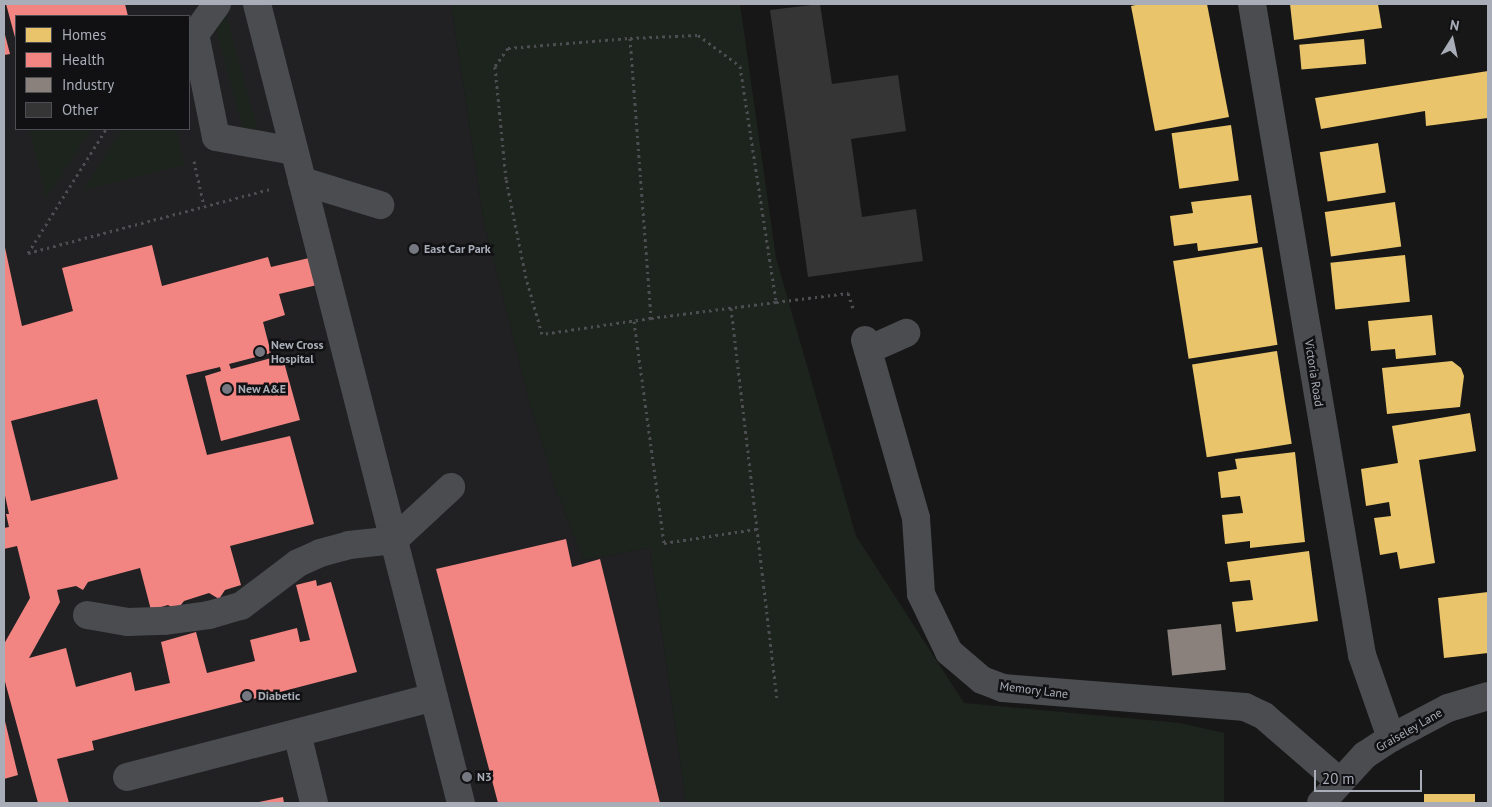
<!DOCTYPE html>
<html>
<head>
<meta charset="utf-8">
<style>
  body { margin:0 }
  #map { position:relative; width:1492px; height:807px; overflow:hidden; background:#171717; font-family:"PT Sans",sans-serif }
  div>[style] { position:absolute }
  [style*='--x'] { left:calc(var(--x)*1px); top:calc(var(--y)*1px); width:calc(var(--w)*1px); rotate:calc(var(--a)*1deg) }
  .built>* { inset:0; background:#212123 }
  .green>* { inset:0; background:#1d241e; transform-origin:0 0 }
  .homes>* { inset:0; background:#e9c46a; transform-origin:0 0 }
  .health>* { inset:0; background:#f28482 }
  .industry>* { inset:0; background:#8a817c; transform-origin:0 0 }
  .building>* { inset:0; background:#353536 }
  .path>* { height:3px; margin-top:-1.5px; transform-origin:0; background:repeating-linear-gradient(90deg,#4d4e52 0 2.5px,transparent 0 6.5px) }
  .minor>* { height:28px; margin:-14px; padding:0 14px; transform-origin:14px; border-radius:14px; background:#4b4c50 }
  .dots>* { width:14px; height:14px; translate:-50% -50%; box-sizing:border-box; border:2px solid #111113; border-radius:50% }
  span { translate:-50% -50%; white-space:nowrap; text-align:center; line-height:1.15; -webkit-text-stroke:5px #111113; paint-order:stroke }
  .poi-label { font-size:12px; color:#a8adb8; font-weight:700 }
  .left { translate:0 -50%; text-align:left }
  .street-label { font-size:12px; color:#a8adb8 }
  .frame { position:absolute; inset:0; border:5px solid #a8adb8; pointer-events:none }
  .legend { position:absolute; left:15px; top:15px; width:175px; height:115px; box-sizing:border-box; background:#111113; border:1px solid #4d4f55; margin:0; padding:6px 9px; list-style:none; font-size:15px; color:#a8adb8 }
  .legend li { display:flex; align-items:center; gap:10px; height:25px }
  .legend b { width:25px; border:1px solid #4d4f55 }
  .north { position:absolute; left:1427px; top:15px; width:50px; height:50px; -webkit-text-stroke:4px #111113; paint-order:stroke; rotate:10deg; font-size:14px; font-weight:700; line-height:20px; text-align:center; color:#a8adb8 }
  .north::after { content:''; display:block; margin:auto; width:18px; height:22px; background:#a8adb8; clip-path:polygon(50% 0,100% 100%,50% 72%,0 100%) }
  .scale { position:absolute; left:1314px; top:770px; width:108px; height:22px; box-sizing:border-box; border:2px solid #a8adb8; border-top:0; padding-left:6px; font-size:15px; line-height:18px; white-space:nowrap; color:#a8adb8; -webkit-text-stroke:4px #111113; paint-order:stroke }
</style>
</head>
<body>
<div id="map">
  <div class="built">
    <i style="clip-path:polygon(evenodd,4px 4px,451px 4px,484px 223px,530px 404px,554px 484px,583px 560px,650px 548px,686px 803px,4px 803px,4px 4px,16px 16px,189px 16px,189px 129px,16px 129px,16px 16px)"></i>
  </div>
  <div class="green">
    <i style="clip-path:polygon(451px 4px,740px 4px,776px 258px,856px 536px,964px 703px,1180px 723px,1224px 733px,1224px 803px,686px 803px,650px 548px,583px 560px,554px 484px,530px 404px,484px 223px)"></i>
    <i style="left:227px;top:16px;width:116px;height:14px;rotate:75deg"></i>
    <i style="clip-path:polygon(29px 129px,92px 129px,46px 199px)"></i>
    <i style="clip-path:polygon(122px 129px,176px 129px,185px 165px,83px 190px)"></i>
  </div>
  <div class="homes">
    <i style="clip-path:polygon(1140px 4px,1207px 4px,1229px 117px,1155px 131px,1131px 6px)"></i>
    <i style="clip-path:polygon(1290px 4px,1378px 4px,1382px 28px,1294px 40px)"></i>
    <i style="left:1364px;top:39px;width:25px;height:65px;rotate:85deg"></i>
    <i style="clip-path:polygon(1488px 71px,1488px 118px,1426px 126px,1425px 111px,1321px 129px,1315px 98px)"></i>
    <i style="left:1231px;top:125px;width:56px;height:60px;rotate:82deg"></i>
    <i style="left:1378px;top:143px;width:50px;height:59px;rotate:81deg"></i>
    <i style="clip-path:polygon(1251px 195px,1258px 243px,1198px 251px,1197px 243px,1174px 246px,1170px 216px,1193px 213px,1191px 202px)"></i>
    <i style="left:1395px;top:202px;width:45px;height:71px;rotate:82deg"></i>
    <i style="left:1262px;top:247px;width:99px;height:90px;rotate:81deg"></i>
    <i style="left:1405px;top:255px;width:47px;height:75px;rotate:84deg"></i>
    <i style="clip-path:polygon(1432px 315px,1436px 355px,1396px 359px,1395px 349px,1371px 351px,1368px 321px)"></i>
    <i style="left:1277px;top:351px;width:94px;height:86px;rotate:81deg"></i>
    <i style="clip-path:polygon(1452px 361px,1461px 368px,1464px 376px,1460px 407px,1387px 414px,1382px 368px)"></i>
    <i style="clip-path:polygon(1470px 413px,1476px 451px,1419px 460px,1435px 563px,1400px 569px,1397px 552px,1380px 555px,1374px 518px,1391px 516px,1389px 502px,1366px 506px,1361px 469px,1398px 463px,1392px 426px)"></i>
    <i style="clip-path:polygon(1295px 452px,1305px 542px,1250px 548px,1250px 541px,1225px 544px,1222px 515px,1243px 513px,1240px 496px,1221px 498px,1218px 472px,1237px 469px,1235px 459px)"></i>
    <i style="clip-path:polygon(1309px 551px,1318px 621px,1236px 632px,1232px 602px,1253px 600px,1250px 580px,1230px 582px,1227px 562px)"></i>
    <i style="clip-path:polygon(1488px 592px,1488px 653px,1444px 658px,1438px 598px)"></i>
    <i style="left:1424px;top:794px;width:51px;height:9px"></i>
  </div>
  <div class="health">
    <i style="clip-path:polygon(6px 4px,125px 4px,128px 16px,16px 16px,16px 41px)"></i>
    <i style="clip-path:polygon(4px 31px,10px 54px,4px 55px)"></i>
    <i style="clip-path:polygon(evenodd,4px 243px,22px 326px,73px 311px,62px 268px,152px 245px,162px 286px,268px 257px,271px 267px,309px 258px,317px 285px,279px 294px,285px 315px,263px 322px,271px 353px,229px 364px,231px 369px,282px 355px,300px 420px,221px 441px,205px 376px,221px 371px,220px 367px,186px 375px,207px 455px,290px 436px,314px 524px,230px 546px,241px 585px,225px 590px,219px 599px,209px 593px,184px 601px,177px 610px,168px 605px,151px 610px,140px 568px,88px 582px,83px 590px,76px 586px,57px 590px,60px 602px,29px 658px,66px 648px,76px 687px,131px 672px,135px 691px,170px 683px,161px 642px,196px 632px,207px 673px,255px 661px,250px 640px,297px 628px,300px 642px,310px 640px,296px 585px,316px 580px,317px 586px,331px 582px,357px 672px,92px 741px,94px 750px,57px 759px,69px 803px,38px 803px,4px 678px,4px 644px,30px 598px,17px 546px,4px 549px,4px 528px,9px 527px,6px 514px,9px 514px,4px 491px,4px 243px,97px 399px,118px 479px,31px 501px,11px 421px,97px 399px)"></i>
    <i style="clip-path:polygon(566px 539px,572px 567px,600px 559px,660px 803px,498px 803px,436px 569px)"></i>
    <i style="clip-path:polygon(4px 717px,18px 775px,4px 779px)"></i>
    <i style="clip-path:polygon(283px 797px,284px 803px,260px 803px,259px 802px)"></i>
  </div>
  <div class="industry">
    <i style="left:1221px;top:624px;width:46px;height:54px;rotate:84deg"></i>
  </div>
  <div class="building">
    <i style="clip-path:polygon(820px 4px,832px 84px,898px 75px,906px 131px,851px 139px,862px 217px,916px 209px,923px 261px,808px 277px,770px 10px)"></i>
  </div>
  <div class="path">
    <i style="--x:630;--y:38;--w:281;--a:85.7"></i>
    <i style="--x:651;--y:318;--w:110;--a:171.6"></i>
    <i style="--x:542;--y:334;--w:58;--a:-105.9"></i>
    <i style="--x:526;--y:278;--w:101;--a:-101.4"></i>
    <i style="--x:506;--y:179;--w:114;--a:-95.6"></i>
    <i style="--x:495;--y:66;--w:22;--a:-54"></i>
    <i style="--x:508;--y:48;--w:122;--a:-4.7"></i>
    <i style="--x:630;--y:38;--w:68;--a:-2.5"></i>
    <i style="--x:698;--y:35;--w:52;--a:36.4"></i>
    <i style="--x:740;--y:66;--w:239;--a:81.3"></i>
    <i style="--x:776;--y:302;--w:126;--a:172.7"></i>
    <i style="--x:194;--y:161;--w:46;--a:77.5"></i>
    <i style="--x:28;--y:253;--w:251;--a:-14.8"></i>
    <i style="--x:28;--y:253;--w:146;--a:-57.8"></i>
    <i style="--x:776;--y:302;--w:73;--a:-7.1"></i>
    <i style="--x:848;--y:293;--w:19;--a:72"></i>
    <i style="--x:731;--y:308;--w:392;--a:83.3"></i>
    <i style="--x:634;--y:321;--w:224;--a:82.3"></i>
    <i style="--x:664;--y:543;--w:93;--a:-8.7"></i>
  </div>
  <div class="minor">
    <i style="--x:217;--y:4;--w:37;--a:126"></i>
    <i style="--x:195;--y:34;--w:105;--a:78.5"></i>
    <i style="--x:216;--y:137;--w:79;--a:10.2"></i>
    <i style="--x:257;--y:4;--w:825;--a:75.68"></i>
    <i style="--x:1252;--y:4;--w:660;--a:80.41"></i>
    <i style="--x:1362;--y:655;--w:88;--a:70.7"></i>
    <i style="--x:302;--y:181;--w:82;--a:17.1"></i>
    <i style="--x:865;--y:340;--w:185;--a:74"></i>
    <i style="--x:916;--y:518;--w:76;--a:86.2"></i>
    <i style="--x:921;--y:594;--w:64;--a:64.2"></i>
    <i style="--x:949;--y:652;--w:43;--a:40.3"></i>
    <i style="--x:982;--y:680;--w:22;--a:21"></i>
    <i style="--x:1003;--y:688;--w:243;--a:4.5"></i>
    <i style="--x:1245;--y:707;--w:21;--a:25"></i>
    <i style="--x:1264;--y:716;--w:99;--a:40.9"></i>
    <i style="--x:868;--y:350;--w:42;--a:-24.1"></i>
    <i style="--x:87;--y:615;--w:42;--a:9.7"></i>
    <i style="--x:128;--y:622;--w:37;--a:-2"></i>
    <i style="--x:165;--y:621;--w:44;--a:-7.8"></i>
    <i style="--x:209;--y:615;--w:33;--a:-16"></i>
    <i style="--x:241;--y:606;--w:71;--a:-37"></i>
    <i style="--x:298;--y:563;--w:24;--a:-24"></i>
    <i style="--x:320;--y:553;--w:30;--a:-15"></i>
    <i style="--x:349;--y:545;--w:45;--a:-6.3"></i>
    <i style="--x:394;--y:540;--w:78;--a:-42.9"></i>
    <i style="--x:297;--y:733;--w:72;--a:76.3"></i>
    <i style="--x:127;--y:777;--w:317;--a:-14.6"></i>
    <i style="--x:1321;--y:803;--w:65;--a:-47.5"></i>
    <i style="--x:1365;--y:755;--w:31;--a:-33"></i>
    <i style="--x:1391;--y:738;--w:64;--a:-27.8"></i>
    <i style="--x:1448;--y:708;--w:42;--a:-16.7"></i>
  </div>
  <div class="dots">
    <i style="left:414px;top:249px;background:#757880"></i>
    <i style="left:260px;top:352px;background:#757880"></i>
    <i style="left:227px;top:389px;background:#757880"></i>
    <i style="left:247px;top:696px;background:#757880"></i>
    <i style="left:467px;top:777px;background:#757880"></i>
  </div>
  <div class="poi-label">
    <span class="left" style="left:424px;top:249px">East Car Park</span>
    <span class="left" style="left:271px;top:352px">New Cross<br>Hospital</span>
    <span class="left" style="left:238px;top:389px">New A&amp;E</span>
    <span class="left" style="left:258px;top:696px">Diabetic</span>
    <span class="left" style="left:477px;top:777px">N3</span>
  </div>
  <div class="street-label">
    <span style="left:1314px;top:373px;rotate:81deg">Victoria Road</span>
    <span style="left:1034px;top:690px;rotate:7deg">Memory Lane</span>
    <span style="left:1409px;top:730px;rotate:-30deg">Graiseley Lane</span>
  </div>
  <div class="frame"></div>
  <ul class="legend">
  <li><b style="height:14px;background:#e9c46a"></b>Homes</li>
  <li><b style="height:14px;background:#f28482"></b>Health</li>
  <li><b style="height:14px;background:#8a817c"></b>Industry</li>
  <li><b style="height:14px;background:#353536"></b>Other</li>
  </ul>
  <div class="north">N</div>
  <div class="scale">20 m</div>
</div>
</body>
</html>
